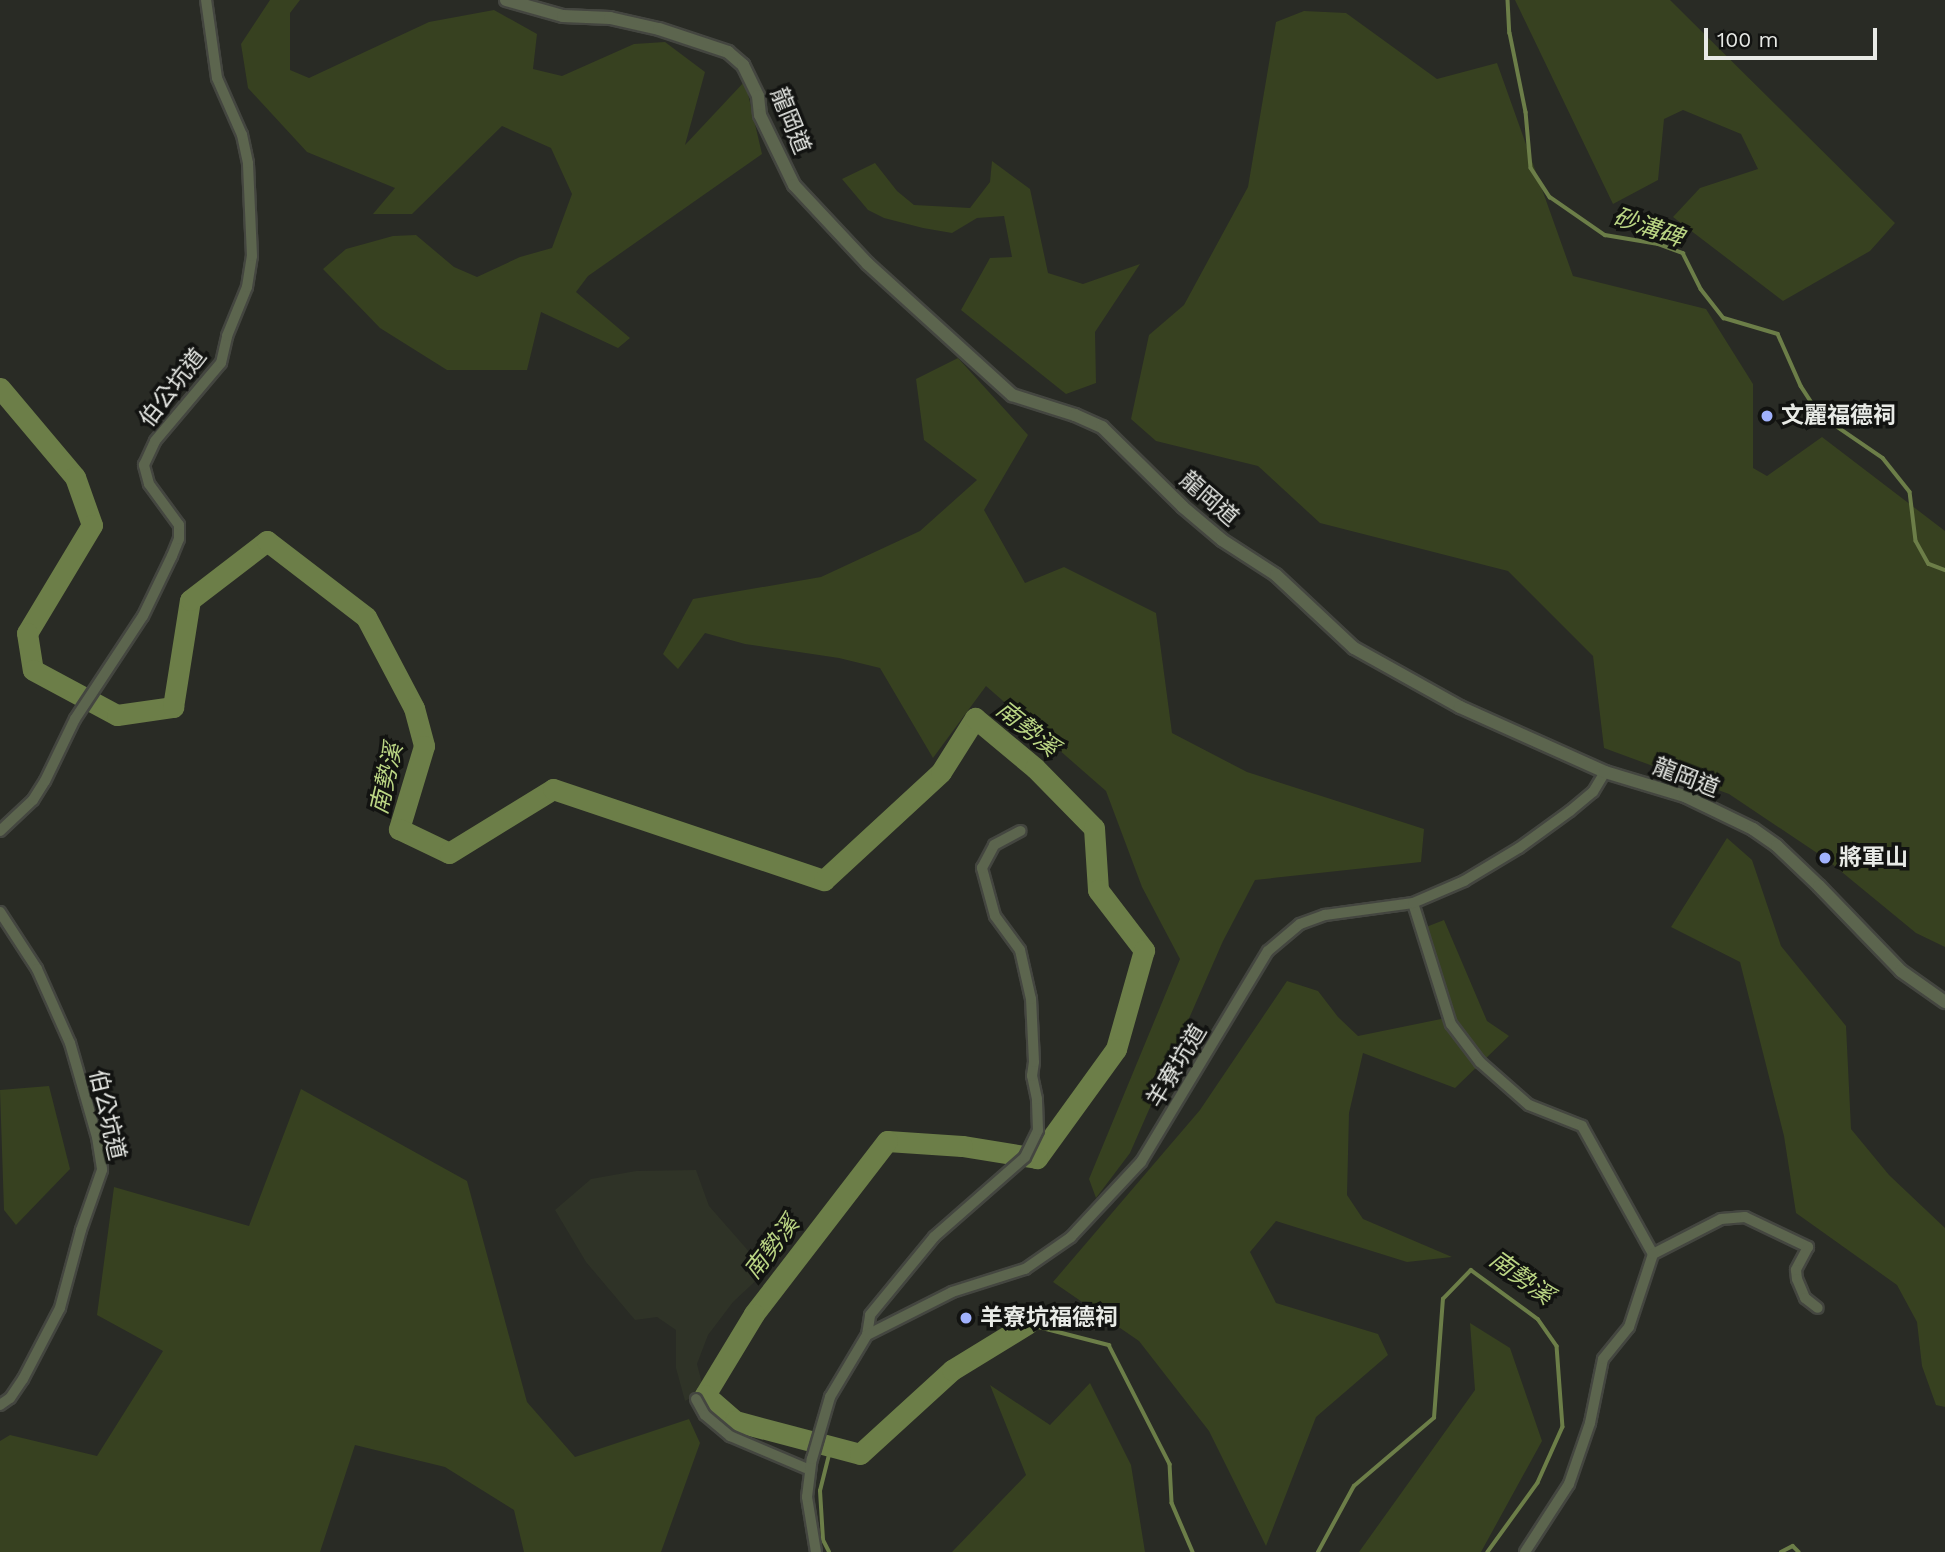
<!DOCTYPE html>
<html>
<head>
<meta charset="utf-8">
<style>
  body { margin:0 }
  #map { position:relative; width:1945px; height:1552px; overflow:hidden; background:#292b25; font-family:"Work Sans","Noto Sans TC",sans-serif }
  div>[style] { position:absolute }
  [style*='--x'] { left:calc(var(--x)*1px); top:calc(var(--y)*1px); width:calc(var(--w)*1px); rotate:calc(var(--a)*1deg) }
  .built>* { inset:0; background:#2f3327 }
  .green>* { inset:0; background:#374120 }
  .stream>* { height:3.5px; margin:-1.75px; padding:0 1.75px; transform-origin:1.75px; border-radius:1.75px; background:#6c7e48 }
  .river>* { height:21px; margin:-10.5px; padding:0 10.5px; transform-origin:10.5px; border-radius:10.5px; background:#6c7e48 }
  .roads { filter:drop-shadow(2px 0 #444640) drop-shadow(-2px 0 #444640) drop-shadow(0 2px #444640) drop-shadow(0 -2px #444640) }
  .minor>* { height:10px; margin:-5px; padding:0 5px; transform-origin:5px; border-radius:5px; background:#5c654e }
  .tertiary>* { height:12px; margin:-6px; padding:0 6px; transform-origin:6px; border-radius:6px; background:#5c654e }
  .dots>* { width:19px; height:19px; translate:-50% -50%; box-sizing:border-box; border:4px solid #121311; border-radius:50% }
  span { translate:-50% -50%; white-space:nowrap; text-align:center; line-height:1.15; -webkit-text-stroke:7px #121311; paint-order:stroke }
  .street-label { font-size:23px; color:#e8eae6 }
  .poi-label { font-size:23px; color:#e8eae6; font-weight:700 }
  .left { translate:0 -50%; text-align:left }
  .water-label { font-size:24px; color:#bbd684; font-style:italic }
  .scale { position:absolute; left:1704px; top:28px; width:173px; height:32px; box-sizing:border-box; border:4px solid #e8eae6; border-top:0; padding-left:9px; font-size:21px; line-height:24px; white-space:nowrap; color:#e8eae6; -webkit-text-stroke:5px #121311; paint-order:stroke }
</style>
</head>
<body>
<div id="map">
  <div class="built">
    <i style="clip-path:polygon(696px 1170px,709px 1206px,766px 1271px,733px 1302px,708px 1335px,697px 1364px,704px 1391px,685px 1401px,676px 1368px,676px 1330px,657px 1317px,635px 1320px,586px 1262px,555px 1210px,591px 1179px,636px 1171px)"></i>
  </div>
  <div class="green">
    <i style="clip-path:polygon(270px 0,300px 0,290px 13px,290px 70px,309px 78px,429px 22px,494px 10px,537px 34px,533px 69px,562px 76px,634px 44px,665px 42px,705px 72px,685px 145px,745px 81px,762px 154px,588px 276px,576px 292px,630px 338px,618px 348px,541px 312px,527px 370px,447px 370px,380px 328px,323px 269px,346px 249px,393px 236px,416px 235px,454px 267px,477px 277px,520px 257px,552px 248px,572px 194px,551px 148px,502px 126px,412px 214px,373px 214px,395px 188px,307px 152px,248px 88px,241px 44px)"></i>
    <i style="clip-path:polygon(1515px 0,1670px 0,1895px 223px,1870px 251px,1783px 301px,1673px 217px,1700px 188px,1758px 169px,1741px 134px,1683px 110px,1664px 119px,1658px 180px,1613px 204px)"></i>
    <i style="clip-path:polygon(1304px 11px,1346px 13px,1437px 79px,1497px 63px,1573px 276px,1706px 309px,1753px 384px,1753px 468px,1767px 476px,1822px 437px,1945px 531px,1945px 947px,1916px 933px,1826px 859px,1729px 794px,1604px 748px,1593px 656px,1508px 571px,1320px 523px,1258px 466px,1156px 441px,1131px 419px,1149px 335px,1184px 305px,1248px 187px,1276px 22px)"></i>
    <i style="clip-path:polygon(992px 161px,1030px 189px,1048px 273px,1083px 284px,1140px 264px,1095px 332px,1096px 383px,1066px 394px,961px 310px,990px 258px,1012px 257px,1004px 216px,977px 218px,952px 233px,923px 228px,884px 218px,868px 210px,842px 179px,875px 163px,897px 191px,914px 205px,970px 208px,990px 182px)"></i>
    <i style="clip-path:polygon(958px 358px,1028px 435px,984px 510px,1025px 583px,1064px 567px,1156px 613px,1172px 733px,1247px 772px,1424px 829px,1421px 862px,1255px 880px,1223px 941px,1130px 1153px,1096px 1198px,1089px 1179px,1180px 959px,1142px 887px,1106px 791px,986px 686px,933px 758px,880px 668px,839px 658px,745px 644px,705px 633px,678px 669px,663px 654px,693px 599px,821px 577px,920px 531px,977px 480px,924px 440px,916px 379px)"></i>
    <i style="clip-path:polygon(1727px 838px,1752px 860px,1781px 946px,1846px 1026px,1851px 1129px,1889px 1175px,1945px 1228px,1945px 1407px,1936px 1405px,1922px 1366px,1917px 1322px,1897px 1285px,1796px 1213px,1784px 1136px,1740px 962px,1671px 927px)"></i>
    <i style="clip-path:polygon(1444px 920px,1487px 1021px,1509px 1036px,1455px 1088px,1363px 1053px,1349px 1113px,1347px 1195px,1363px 1219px,1452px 1257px,1407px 1262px,1276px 1221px,1250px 1252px,1276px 1303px,1378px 1334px,1388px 1355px,1316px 1417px,1266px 1546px,1209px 1431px,1139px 1341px,1053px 1282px,1200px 1110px,1287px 981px,1318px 991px,1338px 1017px,1358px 1036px,1446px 1018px,1421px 929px)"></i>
    <i style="clip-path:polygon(49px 1086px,70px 1169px,16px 1225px,4px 1210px,0 1090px)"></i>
    <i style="clip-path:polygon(301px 1089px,467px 1181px,527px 1402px,575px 1457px,689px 1419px,700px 1443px,661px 1552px,524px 1552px,514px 1510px,445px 1467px,355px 1445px,320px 1552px,0 1552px,0 1441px,10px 1435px,97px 1456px,163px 1351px,97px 1315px,114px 1187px,249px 1226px)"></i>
    <i style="clip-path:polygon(1470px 1323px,1510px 1348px,1542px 1441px,1481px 1552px,1359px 1552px,1475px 1390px)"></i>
    <i style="clip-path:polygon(1090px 1383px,1131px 1465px,1145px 1552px,952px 1552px,1026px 1475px,990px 1385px,1050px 1425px)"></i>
  </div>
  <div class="stream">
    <i style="--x:1508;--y:0;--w:33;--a:87"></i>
    <i style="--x:1510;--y:33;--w:81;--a:78.6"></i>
    <i style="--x:1526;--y:112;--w:56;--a:84.9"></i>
    <i style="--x:1531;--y:168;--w:35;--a:57"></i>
    <i style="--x:1550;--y:197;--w:67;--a:34.6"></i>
    <i style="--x:1605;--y:235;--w:54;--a:9.6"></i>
    <i style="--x:1658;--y:244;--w:27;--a:20"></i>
    <i style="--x:1683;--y:253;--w:40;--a:63.4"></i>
    <i style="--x:1701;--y:289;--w:37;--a:52"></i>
    <i style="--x:1724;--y:318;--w:56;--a:16.5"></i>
    <i style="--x:1778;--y:334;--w:57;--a:66.1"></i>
    <i style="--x:1801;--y:386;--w:35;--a:57"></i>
    <i style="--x:1820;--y:415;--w:76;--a:34.3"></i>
    <i style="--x:1883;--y:458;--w:43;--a:51.5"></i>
    <i style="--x:1910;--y:492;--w:49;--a:83"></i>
    <i style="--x:1916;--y:541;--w:26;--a:61"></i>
    <i style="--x:1929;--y:564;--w:17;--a:21"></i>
    <i style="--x:1027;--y:1324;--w:85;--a:14.4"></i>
    <i style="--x:1109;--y:1345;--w:134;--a:62.9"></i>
    <i style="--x:1170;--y:1464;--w:39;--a:87"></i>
    <i style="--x:1172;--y:1503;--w:53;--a:66.8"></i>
    <i style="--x:829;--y:1552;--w:13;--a:-117"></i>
    <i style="--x:823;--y:1540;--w:49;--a:-93.5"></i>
    <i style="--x:820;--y:1491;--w:45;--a:-76"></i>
    <i style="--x:1318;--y:1552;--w:75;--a:-61.4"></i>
    <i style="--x:1354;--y:1486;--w:105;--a:-40.4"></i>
    <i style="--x:1434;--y:1418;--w:119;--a:-85.7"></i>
    <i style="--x:1443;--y:1299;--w:40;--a:-46"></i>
    <i style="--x:1471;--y:1270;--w:83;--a:36.2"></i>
    <i style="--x:1538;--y:1319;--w:33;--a:55"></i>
    <i style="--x:1557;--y:1346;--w:81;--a:85.8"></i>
    <i style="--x:1563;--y:1427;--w:61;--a:114.1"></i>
    <i style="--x:1538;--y:1483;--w:85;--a:125.9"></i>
    <i style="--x:1781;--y:1552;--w:13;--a:-27"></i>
    <i style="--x:1793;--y:1546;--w:8;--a:45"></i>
  </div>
  <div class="river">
    <i style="--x:0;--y:388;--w:116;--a:49.9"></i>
    <i style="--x:75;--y:477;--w:51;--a:70.5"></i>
    <i style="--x:92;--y:525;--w:126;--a:121"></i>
    <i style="--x:27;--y:633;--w:37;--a:81"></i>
    <i style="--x:33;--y:670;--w:95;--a:28.2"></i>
    <i style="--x:117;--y:715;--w:57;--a:-8.1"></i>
    <i style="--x:173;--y:707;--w:108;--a:-81"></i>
    <i style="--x:190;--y:600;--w:97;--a:-37.5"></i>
    <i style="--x:267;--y:541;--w:125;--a:37.5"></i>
    <i style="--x:366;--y:617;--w:103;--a:62.2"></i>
    <i style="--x:414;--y:708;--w:39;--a:75"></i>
    <i style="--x:424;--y:746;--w:87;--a:106.8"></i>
    <i style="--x:399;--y:829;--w:55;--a:25.6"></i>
    <i style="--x:449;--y:853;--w:122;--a:-31.6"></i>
    <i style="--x:553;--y:789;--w:286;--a:18.6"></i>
    <i style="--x:824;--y:880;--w:159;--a:-42.7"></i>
    <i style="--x:941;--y:772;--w:64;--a:-57.8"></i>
    <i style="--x:975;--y:718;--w:78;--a:39.8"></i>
    <i style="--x:1035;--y:768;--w:84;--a:45.5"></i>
    <i style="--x:1094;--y:828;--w:62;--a:86.3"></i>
    <i style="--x:1098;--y:890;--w:76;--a:52.5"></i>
    <i style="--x:1144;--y:950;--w:103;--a:105.8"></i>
    <i style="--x:1116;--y:1049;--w:135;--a:125.9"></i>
    <i style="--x:1037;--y:1158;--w:76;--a:-170.9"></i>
    <i style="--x:962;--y:1146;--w:75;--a:-176.2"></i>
    <i style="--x:887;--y:1141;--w:218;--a:127.6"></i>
    <i style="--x:754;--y:1314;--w:95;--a:121.2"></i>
    <i style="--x:705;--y:1395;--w:40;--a:41"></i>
    <i style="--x:735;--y:1421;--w:129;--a:14.8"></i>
    <i style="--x:860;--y:1454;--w:125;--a:-42.4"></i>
    <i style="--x:952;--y:1370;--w:88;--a:-31.5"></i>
  </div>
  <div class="roads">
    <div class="minor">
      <i style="--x:0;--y:831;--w:45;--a:-43.2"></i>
      <i style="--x:33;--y:800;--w:22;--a:-58"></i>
      <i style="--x:45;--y:781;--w:69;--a:-64.2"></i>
      <i style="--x:75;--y:719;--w:123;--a:-56.6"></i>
      <i style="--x:143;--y:616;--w:67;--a:-64.2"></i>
      <i style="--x:172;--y:556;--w:18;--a:-68"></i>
      <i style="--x:179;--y:539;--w:14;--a:-90"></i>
      <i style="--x:179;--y:525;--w:51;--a:-126.2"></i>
      <i style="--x:149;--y:484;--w:20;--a:-105"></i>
      <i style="--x:144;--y:465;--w:26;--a:-65"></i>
      <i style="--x:155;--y:441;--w:102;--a:-49.8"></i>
      <i style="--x:221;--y:363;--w:28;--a:-77"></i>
      <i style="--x:227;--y:336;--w:53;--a:-67.8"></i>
      <i style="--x:247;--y:287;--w:31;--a:-81"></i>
      <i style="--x:252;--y:256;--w:93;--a:-92.5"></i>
      <i style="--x:248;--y:163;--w:29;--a:-102"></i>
      <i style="--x:242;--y:135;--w:62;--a:-113.7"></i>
      <i style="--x:217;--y:78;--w:79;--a:-98"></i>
      <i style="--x:1413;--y:903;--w:127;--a:72.6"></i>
      <i style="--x:1451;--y:1024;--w:48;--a:52.7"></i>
      <i style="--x:1480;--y:1062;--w:65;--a:41.3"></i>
      <i style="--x:1529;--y:1105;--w:57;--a:21.6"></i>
      <i style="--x:1582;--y:1126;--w:146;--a:61"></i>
      <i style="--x:0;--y:912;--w:68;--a:57"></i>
      <i style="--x:37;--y:969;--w:81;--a:66"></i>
      <i style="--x:70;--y:1043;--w:98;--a:74"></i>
      <i style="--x:97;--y:1137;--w:33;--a:81"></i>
      <i style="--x:102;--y:1170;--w:64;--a:109.3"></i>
      <i style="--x:81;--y:1230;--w:81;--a:105.1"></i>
      <i style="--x:60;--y:1308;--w:80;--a:117.5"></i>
      <i style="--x:23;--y:1379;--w:23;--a:124"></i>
      <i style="--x:10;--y:1398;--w:12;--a:145"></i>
      <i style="--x:867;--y:1335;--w:20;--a:-81"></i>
      <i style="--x:870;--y:1315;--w:101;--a:-50.6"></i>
      <i style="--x:934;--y:1237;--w:121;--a:-41.3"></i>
      <i style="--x:1025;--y:1157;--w:30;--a:-64"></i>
      <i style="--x:1038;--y:1130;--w:31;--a:-92"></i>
      <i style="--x:1037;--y:1099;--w:24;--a:-102"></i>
      <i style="--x:1032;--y:1076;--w:14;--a:-82"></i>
      <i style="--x:1034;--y:1062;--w:63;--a:-92.7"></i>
      <i style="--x:1031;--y:999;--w:50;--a:-102.7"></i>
      <i style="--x:1020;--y:950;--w:42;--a:-126.3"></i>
      <i style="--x:995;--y:916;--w:50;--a:-105.2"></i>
      <i style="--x:982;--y:868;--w:26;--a:-62"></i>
      <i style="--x:994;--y:845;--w:30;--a:-28"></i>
      <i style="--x:696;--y:1399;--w:18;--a:61"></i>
      <i style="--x:705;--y:1415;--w:33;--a:40"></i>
      <i style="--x:730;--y:1436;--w:87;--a:23"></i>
      <i style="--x:816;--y:1552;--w:56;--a:-99.3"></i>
      <i style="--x:807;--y:1497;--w:38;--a:-83"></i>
      <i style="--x:812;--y:1459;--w:65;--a:-73.8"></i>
      <i style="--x:830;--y:1397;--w:72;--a:-59.2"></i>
      <i style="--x:867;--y:1335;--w:95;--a:-26.8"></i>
      <i style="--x:952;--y:1292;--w:77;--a:-17.5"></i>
      <i style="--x:1025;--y:1269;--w:56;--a:-34.8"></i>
      <i style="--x:1071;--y:1237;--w:103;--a:-47"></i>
      <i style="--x:1141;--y:1162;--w:246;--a:-59"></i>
      <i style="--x:1268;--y:951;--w:42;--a:-40.2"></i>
      <i style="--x:1300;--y:924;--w:27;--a:-20"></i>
      <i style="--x:1325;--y:915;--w:89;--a:-7.8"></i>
      <i style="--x:1413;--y:903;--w:56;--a:-23.3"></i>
      <i style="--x:1464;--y:881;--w:64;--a:-31"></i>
      <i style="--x:1519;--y:848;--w:63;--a:-36"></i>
      <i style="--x:1570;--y:811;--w:30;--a:-40"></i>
      <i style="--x:1593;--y:792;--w:23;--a:-59"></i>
      <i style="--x:1525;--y:1552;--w:81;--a:-57.1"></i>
      <i style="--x:1569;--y:1484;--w:65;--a:-71"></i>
      <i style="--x:1590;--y:1423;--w:65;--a:-78.5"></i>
      <i style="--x:1603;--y:1359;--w:41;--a:-50.9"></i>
      <i style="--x:1629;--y:1327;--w:77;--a:-71.8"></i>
      <i style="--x:1653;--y:1254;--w:76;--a:-27.2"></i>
      <i style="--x:1721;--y:1219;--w:24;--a:-5"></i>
      <i style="--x:1745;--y:1217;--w:70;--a:25.5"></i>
      <i style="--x:1808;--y:1247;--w:26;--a:118"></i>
      <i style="--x:1796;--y:1270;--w:9;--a:84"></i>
      <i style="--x:1797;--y:1279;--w:21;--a:67"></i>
      <i style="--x:1805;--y:1298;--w:16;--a:38"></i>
    </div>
    <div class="tertiary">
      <i style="--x:506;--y:0;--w:59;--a:15.7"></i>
      <i style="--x:563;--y:16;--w:47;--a:2.4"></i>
      <i style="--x:610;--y:18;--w:50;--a:12.7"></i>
      <i style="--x:659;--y:29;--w:73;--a:18.4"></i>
      <i style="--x:728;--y:52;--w:20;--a:41"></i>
      <i style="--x:743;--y:65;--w:34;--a:64"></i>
      <i style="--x:758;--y:96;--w:19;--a:84"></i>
      <i style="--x:760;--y:115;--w:78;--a:64.1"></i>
      <i style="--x:794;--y:185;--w:108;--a:46.9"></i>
      <i style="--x:868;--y:264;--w:195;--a:42.3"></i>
      <i style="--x:1012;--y:395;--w:66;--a:17.6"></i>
      <i style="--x:1075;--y:415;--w:30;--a:24"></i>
      <i style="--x:1102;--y:427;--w:114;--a:44.6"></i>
      <i style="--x:1183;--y:507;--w:51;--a:40.2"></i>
      <i style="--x:1222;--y:540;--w:64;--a:32.9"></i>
      <i style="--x:1276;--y:575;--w:107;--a:43.1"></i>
      <i style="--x:1354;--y:648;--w:121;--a:29.1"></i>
      <i style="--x:1460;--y:707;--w:159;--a:24.1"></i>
      <i style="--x:1605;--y:772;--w:84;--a:16.7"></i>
      <i style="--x:1685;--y:796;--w:76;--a:25.9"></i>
      <i style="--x:1753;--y:829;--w:29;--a:35"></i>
      <i style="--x:1777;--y:846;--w:58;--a:43.6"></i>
      <i style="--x:1819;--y:886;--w:118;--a:46"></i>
      <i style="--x:1901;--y:971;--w:54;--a:35.2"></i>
    </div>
  </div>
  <div class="dots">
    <i style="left:1767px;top:416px;background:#a1b2fd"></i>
    <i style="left:1825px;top:858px;background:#a1b2fd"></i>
    <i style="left:966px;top:1318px;background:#a1b2fd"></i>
  </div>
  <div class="street-label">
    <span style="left:790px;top:121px;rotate:68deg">龍岡道</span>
    <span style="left:173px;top:388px;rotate:-52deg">伯公坑道</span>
    <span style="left:1209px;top:499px;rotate:41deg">龍岡道</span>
    <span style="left:1686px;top:778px;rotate:21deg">龍岡道</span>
    <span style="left:1177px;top:1066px;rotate:-59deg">羊寮坑道</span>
    <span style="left:107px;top:1115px;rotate:77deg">伯公坑道</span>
  </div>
  <div class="poi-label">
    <span class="left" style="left:1781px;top:416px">文麗福德祠</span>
    <span class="left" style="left:1839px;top:858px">將軍山</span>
    <span class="left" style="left:980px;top:1318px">羊寮坑福德祠</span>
  </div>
  <div class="water-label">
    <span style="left:1648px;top:228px;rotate:19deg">砂溝碑</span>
    <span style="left:1027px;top:729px;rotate:39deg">南勢溪</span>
    <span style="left:387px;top:779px;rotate:-77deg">南勢溪</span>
    <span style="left:772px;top:1248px;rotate:-52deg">南勢溪</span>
    <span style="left:1521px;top:1278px;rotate:36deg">南勢溪</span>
  </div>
  <div class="scale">100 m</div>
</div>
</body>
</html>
